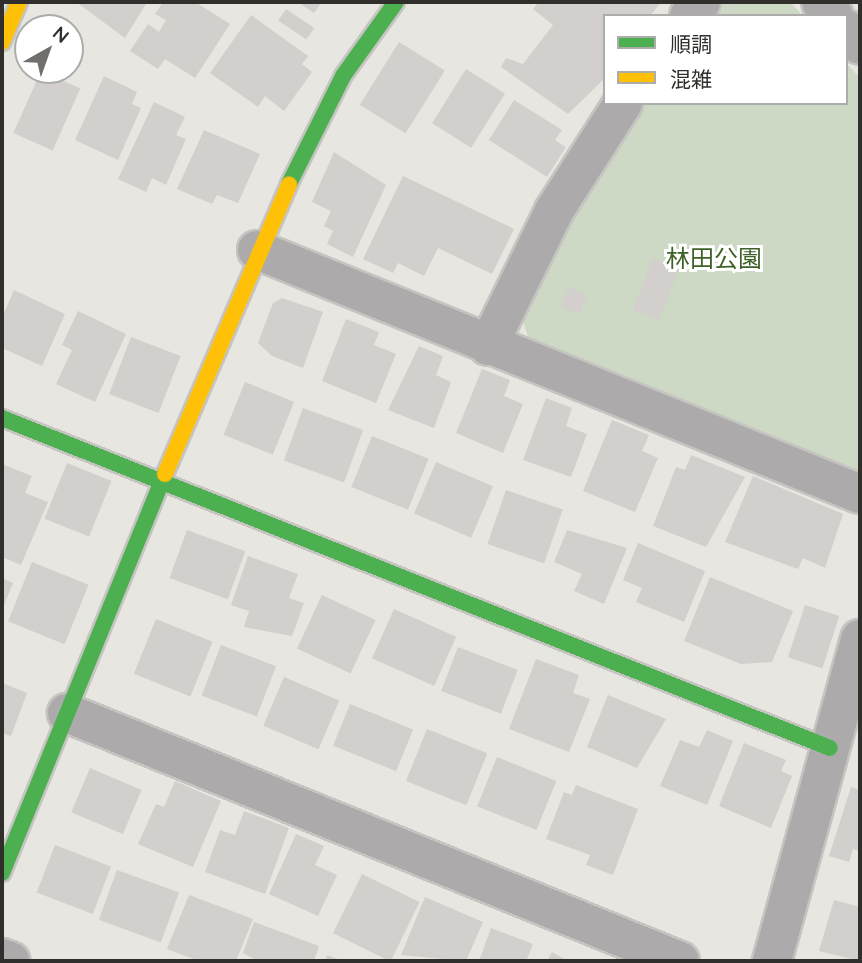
<!DOCTYPE html>
<html>
<head>
<meta charset="utf-8">
<style>
  body { margin:0 }
  #map { position:relative; width:862px; height:963px; overflow:hidden; background:#e7e6e1; font-family:Quicksand,"Noto Sans JP",sans-serif }
  div>[style] { position:absolute }
  [style*='--x'] { left:calc(var(--x)*1px); top:calc(var(--y)*1px); width:calc(var(--w)*1px); rotate:calc(var(--a)*1deg) }
  .green>* { inset:0; background:#cdd8c5 }
  .building>* { inset:0; background:#d2cfcd; transform-origin:0 0 }
  .roads { filter:drop-shadow(2px 0 #c5c4c1) drop-shadow(-2px 0 #c5c4c1) drop-shadow(0 2px #c5c4c1) drop-shadow(0 -2px #c5c4c1) }
  .street>* { height:38px; margin:-19px; padding:0 19px; transform-origin:19px; border-radius:19px; background:#acaaaa }
  .fast>* { height:16px; margin:-8px; padding:0 8px; transform-origin:8px; border-radius:8px; background:#4caf50 }
  .slow>* { height:16px; margin:-8px; padding:0 8px; transform-origin:8px; border-radius:8px; background:#ffc107 }
  span { translate:-50% -50%; white-space:nowrap; text-align:center; line-height:1.15; -webkit-text-stroke:6px #fff; paint-order:stroke }
  .park-label { font-size:24px; color:#3f6228 }
  .frame { position:absolute; inset:0; border:4px solid #302f2c; pointer-events:none }
  .legend { position:absolute; left:603px; top:14px; width:245px; height:91px; box-sizing:border-box; background:#fff; border:2px solid #acacab; margin:0; padding:9px 12px; list-style:none; font-size:21px; color:#302f2c }
  .legend li { display:flex; align-items:center; gap:14px; height:35px }
  .legend b { width:35px; border:2px solid #acacab }
  .north { position:absolute; left:14px; top:14px; width:70px; height:70px; box-sizing:border-box; background:#fff; border:2px solid #acacab; border-radius:50%; rotate:40deg; font-size:19px; font-weight:700; line-height:28px; text-align:center; color:#302f2c }
  .north::after { content:''; display:block; margin:auto; width:24px; height:32px; background:#706f6b; clip-path:polygon(50% 0,100% 100%,50% 72%,0 100%) }
</style>
</head>
<body>
<div id="map">
  <div class="green">
    <i style="clip-path:polygon(719px 2px,790px 2px,803px 16px,708px 16px)"></i>
    <i style="clip-path:polygon(846px 63px,860px 78px,860px 474px,530px 343px,523px 321px,570px 220px,640px 103px,846px 103px)"></i>
  </div>
  <div class="building">
    <i style="clip-path:polygon(76px 2px,147px 2px,125px 38px)"></i>
    <i style="clip-path:polygon(163px 2px,195px 2px,230px 24px,195px 78px,165px 59px,158px 69px,130px 51px,148px 24px,159px 32px,166px 20px,155px 14px)"></i>
    <i style="clip-path:polygon(298px 2px,322px 2px,314px 13px)"></i>
    <i style="clip-path:polygon(539px 2px,661px 2px,650px 16px,605px 16px,605px 78px,568px 114px,501px 67px,506px 58px,523px 64px,553px 25px,533px 9px)"></i>
    <i style="left:286px;top:9px;width:34px;height:14px;rotate:34deg"></i>
    <i style="clip-path:polygon(251px 15px,308px 56px,302px 64px,312px 72px,284px 111px,265px 96px,258px 107px,210px 73px)"></i>
    <i style="left:399px;top:42px;width:54px;height:74px;rotate:32deg"></i>
    <i style="left:466px;top:69px;width:46px;height:64px;rotate:32deg"></i>
    <i style="left:41px;top:71px;width:43px;height:68px;rotate:24deg"></i>
    <i style="clip-path:polygon(104px 76px,137px 92px,132px 104px,141px 108px,118px 160px,75px 140px)"></i>
    <i style="clip-path:polygon(514px 100px,562px 130px,555px 140px,566px 147px,547px 177px,489px 140px)"></i>
    <i style="clip-path:polygon(154px 102px,185px 117px,176px 135px,186px 139px,166px 185px,152px 178px,146px 192px,118px 179px)"></i>
    <i style="clip-path:polygon(204px 130px,260px 154px,238px 203px,217px 195px,212px 204px,177px 189px)"></i>
    <i style="clip-path:polygon(334px 152px,386px 185px,353px 257px,327px 244px,333px 231px,324px 226px,331px 211px,312px 202px)"></i>
    <i style="clip-path:polygon(403px 176px,514px 229px,492px 274px,438px 248px,424px 276px,398px 263px,393px 273px,363px 259px)"></i>
    <i style="left:653px;top:258px;width:28px;height:56px;rotate:21deg"></i>
    <i style="left:569px;top:287px;width:20px;height:21px;rotate:24deg"></i>
    <i style="clip-path:polygon(14px 290px,65px 314px,42px 366px,2px 348px,2px 318px)"></i>
    <i style="clip-path:polygon(282px 298px,323px 312px,303px 368px,272px 356px,258px 343px,273px 303px)"></i>
    <i style="clip-path:polygon(78px 311px,126px 334px,95px 402px,56px 384px,72px 350px,62px 345px)"></i>
    <i style="clip-path:polygon(346px 319px,379px 332px,374px 345px,396px 354px,376px 403px,322px 381px)"></i>
    <i style="left:131px;top:337px;width:53px;height:61px;rotate:21deg"></i>
    <i style="clip-path:polygon(419px 346px,443px 356px,436px 375px,451px 382px,434px 428px,388px 410px)"></i>
    <i style="clip-path:polygon(482px 369px,510px 380px,504px 396px,523px 404px,503px 453px,456px 433px)"></i>
    <i style="left:245px;top:382px;width:53px;height:57px;rotate:22deg"></i>
    <i style="clip-path:polygon(546px 398px,572px 408px,566px 426px,587px 434px,571px 477px,523px 460px)"></i>
    <i style="left:303px;top:408px;width:64px;height:56px;rotate:20deg"></i>
    <i style="clip-path:polygon(612px 420px,649px 435px,642px 451px,658px 458px,635px 512px,583px 491px)"></i>
    <i style="left:372px;top:436px;width:61px;height:55px;rotate:22deg"></i>
    <i style="clip-path:polygon(691px 455px,745px 477px,706px 547px,653px 526px,676px 467px,685px 470px)"></i>
    <i style="left:436px;top:462px;width:62px;height:56px;rotate:23deg"></i>
    <i style="left:67px;top:463px;width:48px;height:60px;rotate:22deg"></i>
    <i style="clip-path:polygon(2px 464px,32px 476px,25px 493px,48px 502px,21px 565px,2px 557px)"></i>
    <i style="clip-path:polygon(753px 476px,843px 514px,825px 568px,803px 558px,798px 569px,725px 542px)"></i>
    <i style="left:506px;top:490px;width:60px;height:57px;rotate:19deg"></i>
    <i style="left:187px;top:530px;width:62px;height:51px;rotate:20deg"></i>
    <i style="clip-path:polygon(567px 530px,627px 548px,604px 604px,574px 591px,582px 574px,554px 562px)"></i>
    <i style="clip-path:polygon(638px 543px,705px 571px,684px 622px,636px 602px,642px 588px,623px 580px)"></i>
    <i style="clip-path:polygon(248px 556px,298px 574px,289px 598px,304px 603px,292px 636px,244px 627px,249px 611px,231px 605px)"></i>
    <i style="left:32px;top:562px;width:61px;height:64px;rotate:22deg"></i>
    <i style="clip-path:polygon(710px 577px,793px 611px,772px 662px,741px 664px,684px 641px)"></i>
    <i style="clip-path:polygon(2px 578px,13px 583px,2px 610px)"></i>
    <i style="left:322px;top:595px;width:59px;height:59px;rotate:25deg"></i>
    <i style="left:805px;top:605px;width:36px;height:55px;rotate:18deg"></i>
    <i style="left:394px;top:609px;width:68px;height:54px;rotate:24deg"></i>
    <i style="left:156px;top:619px;width:61px;height:59px;rotate:22deg"></i>
    <i style="left:221px;top:645px;width:59px;height:54px;rotate:21deg"></i>
    <i style="left:458px;top:647px;width:64px;height:47px;rotate:21deg"></i>
    <i style="clip-path:polygon(536px 659px,579px 675px,573px 693px,590px 699px,569px 752px,509px 729px)"></i>
    <i style="left:284px;top:677px;width:60px;height:53px;rotate:23deg"></i>
    <i style="clip-path:polygon(2px 683px,27px 693px,11px 736px,2px 733px)"></i>
    <i style="clip-path:polygon(608px 695px,666px 719px,637px 768px,587px 747px)"></i>
    <i style="left:350px;top:704px;width:68px;height:45px;rotate:22deg"></i>
    <i style="left:427px;top:729px;width:65px;height:56px;rotate:22deg"></i>
    <i style="clip-path:polygon(707px 730px,733px 741px,707px 805px,660px 786px,680px 740px,699px 747px)"></i>
    <i style="clip-path:polygon(744px 743px,786px 760px,781px 771px,792px 776px,771px 828px,719px 806px)"></i>
    <i style="left:497px;top:757px;width:64px;height:53px;rotate:22deg"></i>
    <i style="left:90px;top:768px;width:56px;height:48px;rotate:23deg"></i>
    <i style="clip-path:polygon(175px 781px,221px 801px,193px 867px,138px 844px,156px 804px,164px 807px)"></i>
    <i style="clip-path:polygon(576px 785px,638px 809px,613px 875px,586px 865px,590px 855px,546px 839px,564px 792px,572px 795px)"></i>
    <i style="clip-path:polygon(851px 787px,860px 790px,860px 851px,853px 849px,849px 862px,829px 856px)"></i>
    <i style="clip-path:polygon(244px 811px,289px 828px,265px 894px,205px 872px,220px 830px,235px 835px)"></i>
    <i style="clip-path:polygon(296px 834px,324px 846px,315px 865px,337px 875px,318px 916px,269px 894px)"></i>
    <i style="left:55px;top:845px;width:60px;height:51px;rotate:21deg"></i>
    <i style="left:117px;top:870px;width:66px;height:53px;rotate:20deg"></i>
    <i style="left:362px;top:874px;width:64px;height:66px;rotate:26deg"></i>
    <i style="clip-path:polygon(189px 895px,253px 919px,236px 961px,199px 961px,167px 949px)"></i>
    <i style="clip-path:polygon(425px 897px,483px 922px,466px 961px,401px 955px)"></i>
    <i style="clip-path:polygon(834px 900px,860px 907px,860px 961px,819px 951px)"></i>
    <i style="clip-path:polygon(254px 922px,319px 946px,314px 961px,258px 961px,243px 953px)"></i>
    <i style="clip-path:polygon(491px 928px,533px 944px,527px 959px,533px 961px,479px 961px)"></i>
    <i style="clip-path:polygon(552px 952px,568px 961px,547px 961px)"></i>
    <i style="clip-path:polygon(327px 955px,342px 961px,325px 961px)"></i>
  </div>
  <div class="roads">
    <div class="street">
      <i style="--x:821;--y:2;--w:19;--a:47"></i>
      <i style="--x:689;--y:16;--w:18;--a:-49"></i>
      <i style="--x:846;--y:29;--w:21;--a:49"></i>
      <i style="--x:257;--y:250;--w:650;--a:22.03"></i>
      <i style="--x:488;--y:346;--w:150;--a:-63.9"></i>
      <i style="--x:554;--y:211;--w:128;--a:-57.4"></i>
      <i style="--x:67;--y:713;--w:661;--a:22.03"></i>
      <i style="--x:2;--y:958;--w:9;--a:21"></i>
      <i style="--x:772;--y:961;--w:334;--a:-74.7"></i>
    </div>
    <div class="fast">
      <i style="--x:289;--y:184;--w:121;--a:-63.4"></i>
      <i style="--x:343;--y:76;--w:91;--a:-54.4"></i>
      <i style="--x:2;--y:418;--w:891;--a:21.73"></i>
      <i style="--x:2;--y:873;--w:431;--a:-67.8"></i>
    </div>
    <div class="slow">
      <i style="--x:2;--y:42;--w:43;--a:-67"></i>
      <i style="--x:165;--y:474;--w:315;--a:-66.8"></i>
    </div>
  </div>
  <div class="park-label">
    <span style="left:714px;top:259px">林田公園</span>
  </div>
  <div class="frame"></div>
  <ul class="legend">
  <li><b style="height:9px;background:#4caf50"></b>順調</li>
  <li><b style="height:9px;background:#ffc107"></b>混雑</li>
  </ul>
  <div class="north">N</div>
</div>
</body>
</html>
